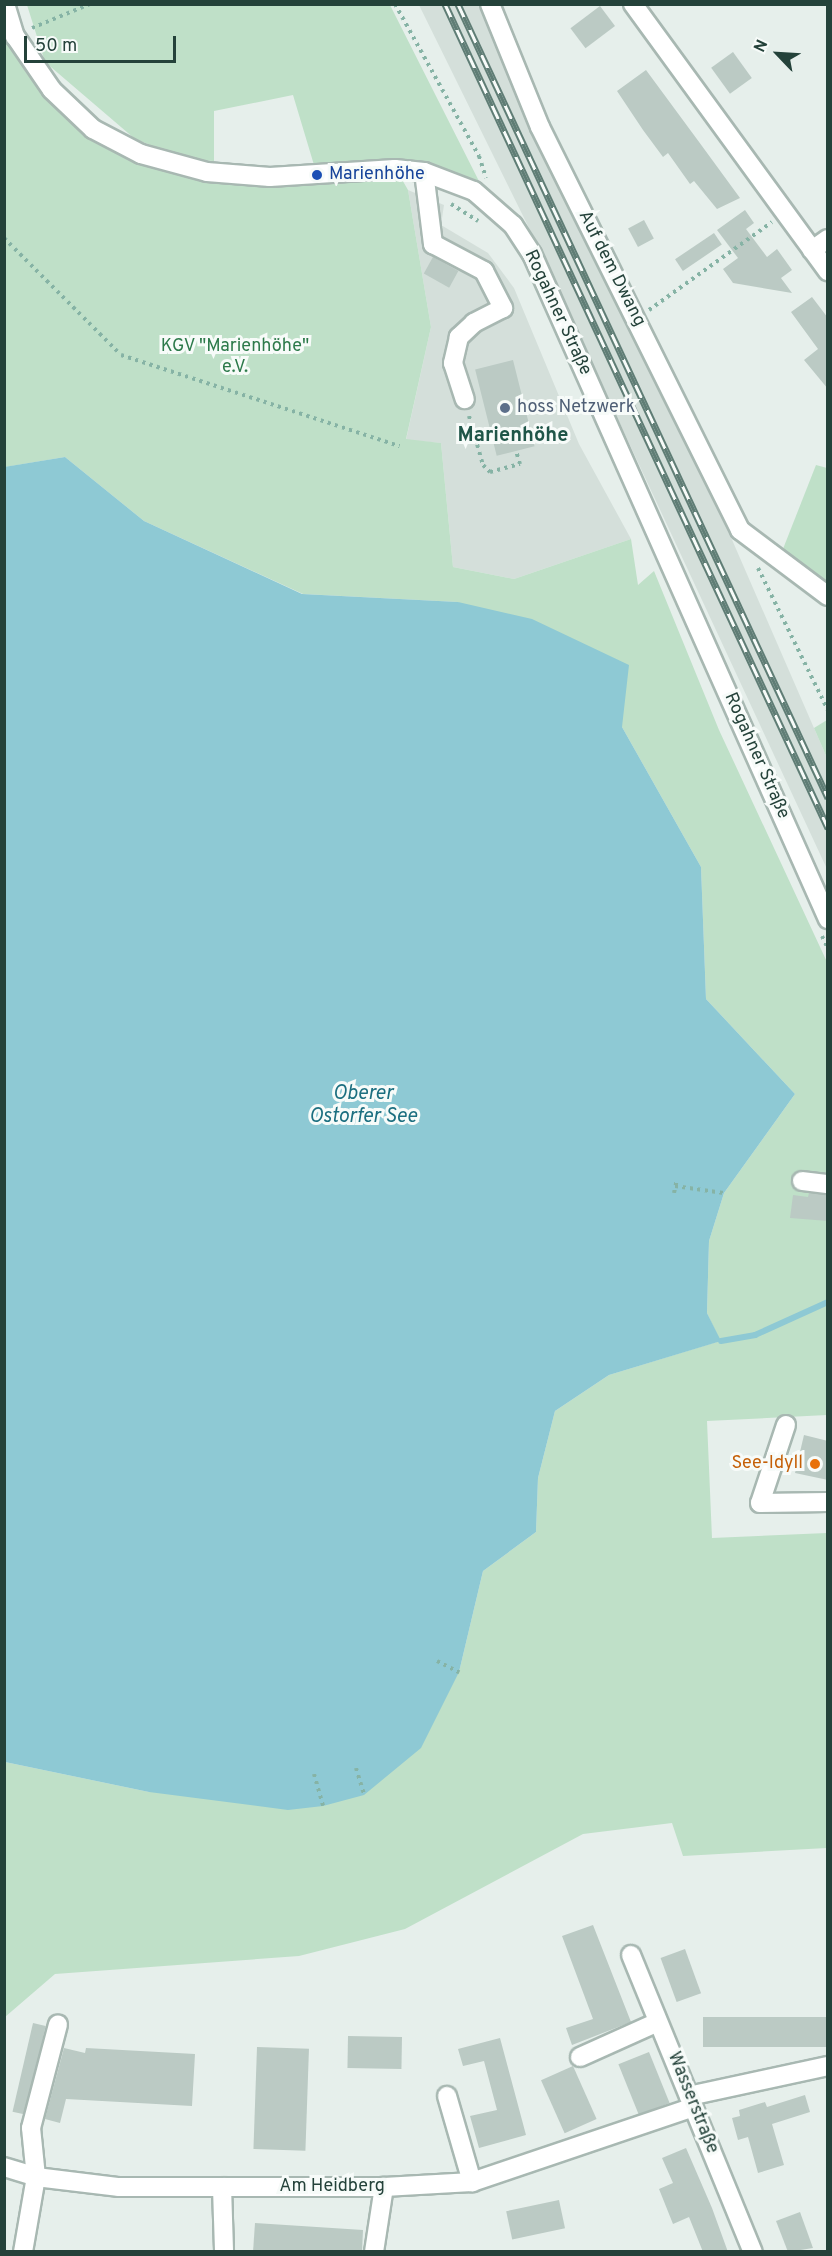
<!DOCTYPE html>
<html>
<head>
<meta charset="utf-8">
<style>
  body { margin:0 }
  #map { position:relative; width:832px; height:2256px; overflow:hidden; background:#e6efeb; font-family:Overpass,sans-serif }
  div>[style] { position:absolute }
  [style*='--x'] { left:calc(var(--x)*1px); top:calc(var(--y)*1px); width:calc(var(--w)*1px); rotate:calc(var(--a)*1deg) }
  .built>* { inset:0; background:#d4dfda }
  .green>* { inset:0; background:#bfe0c8 }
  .water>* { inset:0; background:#8ec9d4 }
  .stream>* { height:6px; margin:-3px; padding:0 3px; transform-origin:3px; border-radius:3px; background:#8ec9d4 }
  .building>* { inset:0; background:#bbcac4; transform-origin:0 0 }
  .path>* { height:4px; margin-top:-2px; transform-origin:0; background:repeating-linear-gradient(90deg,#86b3a5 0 3px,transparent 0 7.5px) }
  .roads { filter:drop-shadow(2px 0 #a8b8b2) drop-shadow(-2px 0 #a8b8b2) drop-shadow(0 2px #a8b8b2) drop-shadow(0 -2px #a8b8b2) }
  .minor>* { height:18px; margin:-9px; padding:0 9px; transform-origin:9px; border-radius:9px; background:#fff }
  .rail>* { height:7px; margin-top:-3.5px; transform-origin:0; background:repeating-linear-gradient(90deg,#f7fbf9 0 14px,#5f7d75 0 28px); box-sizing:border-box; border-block:2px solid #5f7d75 }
  .dots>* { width:16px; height:16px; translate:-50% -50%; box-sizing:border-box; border:3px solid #f7fbf9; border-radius:50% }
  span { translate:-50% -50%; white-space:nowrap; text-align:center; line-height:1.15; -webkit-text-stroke:6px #f7fbf9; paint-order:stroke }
  .transit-label { font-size:18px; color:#164399 }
  .left { translate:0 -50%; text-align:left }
  .street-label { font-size:18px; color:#24423a }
  .park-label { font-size:18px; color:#2d7a4b }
  .service-label { font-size:18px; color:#4e5e75 }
  .food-label { font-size:18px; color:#c56008 }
  .right { translate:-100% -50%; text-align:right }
  .neighbourhood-label { font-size:20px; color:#1f5548; font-weight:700 }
  .water-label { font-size:20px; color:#1c6f80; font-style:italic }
  .frame { position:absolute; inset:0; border:6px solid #24423a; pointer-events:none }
  .north { position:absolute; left:748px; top:24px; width:60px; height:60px; -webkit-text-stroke:4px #f7fbf9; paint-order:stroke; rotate:295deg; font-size:16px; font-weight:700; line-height:24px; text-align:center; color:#24423a }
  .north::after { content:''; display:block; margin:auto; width:21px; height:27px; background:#24423a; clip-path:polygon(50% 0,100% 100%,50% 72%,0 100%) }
  .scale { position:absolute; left:24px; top:36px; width:152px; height:27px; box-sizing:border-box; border:3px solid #24423a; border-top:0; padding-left:8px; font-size:18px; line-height:21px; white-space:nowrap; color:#24423a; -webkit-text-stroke:4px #f7fbf9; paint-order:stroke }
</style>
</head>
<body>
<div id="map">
  <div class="built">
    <i style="clip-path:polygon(419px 5px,490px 5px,636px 319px,827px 758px,827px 869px,530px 230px)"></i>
    <i style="clip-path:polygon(408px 190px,444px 205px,441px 225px,488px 253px,514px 288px,579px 444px,631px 539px,514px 579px,453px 567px,441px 443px,406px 440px,431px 327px)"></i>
  </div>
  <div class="green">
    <i style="clip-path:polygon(5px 5px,15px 36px,93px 129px,207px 172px,317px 175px,293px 95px,214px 111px,214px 161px,189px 160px,135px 139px,45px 62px,27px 5px,390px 5px,487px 197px,396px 169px,408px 190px,431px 327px,406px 439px,441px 443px,453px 567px,514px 579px,631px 539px,638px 585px,654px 571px,719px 730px,827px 962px,827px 1415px,707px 1421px,712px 1538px,827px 1533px,827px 1848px,683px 1856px,672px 1823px,583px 1834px,405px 1929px,299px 1956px,55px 1974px,5px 2017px,5px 1762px,149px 1792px,459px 1672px,483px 1571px,536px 1532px,538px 1478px,555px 1411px,609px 1375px,720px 1341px,707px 1313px,709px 1241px,724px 1193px,795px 1094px,706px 999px,701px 867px,622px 727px,458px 602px,303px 594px,144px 521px,65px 457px,5px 467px)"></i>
    <i style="clip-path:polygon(816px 465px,827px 468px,827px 596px,781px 554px)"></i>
    <i style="clip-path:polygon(827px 720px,827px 758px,814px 728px)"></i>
  </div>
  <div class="water">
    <i style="clip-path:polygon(65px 457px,144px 521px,302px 594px,458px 602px,532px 619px,629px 665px,622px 727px,701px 867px,706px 999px,795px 1094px,724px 1193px,709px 1241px,707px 1313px,721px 1341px,609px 1375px,555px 1411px,538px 1478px,536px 1532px,483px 1571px,459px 1672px,421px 1748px,364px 1795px,323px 1806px,288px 1810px,149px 1792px,5px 1762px,4px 467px)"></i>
  </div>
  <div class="stream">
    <i style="--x:721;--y:1341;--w:35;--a:-10"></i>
    <i style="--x:755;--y:1335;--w:80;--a:-24.3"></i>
  </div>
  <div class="building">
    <i style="left:600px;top:6px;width:25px;height:37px;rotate:53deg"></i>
    <i style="left:733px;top:52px;width:32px;height:27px;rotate:54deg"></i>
    <i style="clip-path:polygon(646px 70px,702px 146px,740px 198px,717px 209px,694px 181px,690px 184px,668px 153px,663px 157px,643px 130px,617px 91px)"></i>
    <i style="clip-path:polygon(745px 210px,754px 223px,746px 229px,767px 257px,777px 249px,792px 270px,781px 278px,792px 293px,733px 283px,723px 269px,738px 258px,717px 230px)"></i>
    <i style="left:644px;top:220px;width:21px;height:18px;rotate:62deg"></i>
    <i style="left:714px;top:233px;width:14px;height:47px;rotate:56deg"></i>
    <i style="left:433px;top:257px;width:29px;height:19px;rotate:29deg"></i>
    <i style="clip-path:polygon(812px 297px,828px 318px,828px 389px,804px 360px,818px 349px,791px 312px)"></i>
    <i style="left:513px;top:360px;width:89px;height:39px;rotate:76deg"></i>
    <i style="clip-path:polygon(809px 1193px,828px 1195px,828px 1221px,790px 1218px,793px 1195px,808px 1197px)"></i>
    <i style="clip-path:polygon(804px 1435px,828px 1441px,828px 1480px,795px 1473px)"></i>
    <i style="clip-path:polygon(593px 1925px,631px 2022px,572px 2045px,566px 2028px,593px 2019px,562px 1936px)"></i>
    <i style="left:685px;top:1949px;width:47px;height:26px;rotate:70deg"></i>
    <i style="left:828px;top:2017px;width:30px;height:125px;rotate:90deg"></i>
    <i style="left:33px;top:2023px;width:13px;height:91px;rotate:13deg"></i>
    <i style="left:348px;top:2036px;width:54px;height:32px;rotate:1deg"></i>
    <i style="clip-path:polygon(500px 2038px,526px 2135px,479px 2148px,470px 2116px,497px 2110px,484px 2061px,463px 2066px,458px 2049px)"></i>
    <i style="left:257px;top:2047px;width:52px;height:102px;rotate:2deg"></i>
    <i style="clip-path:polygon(64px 2048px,85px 2053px,86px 2048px,195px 2054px,192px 2106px,66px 2099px,60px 2123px,45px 2119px)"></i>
    <i style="left:649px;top:2052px;width:55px;height:33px;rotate:68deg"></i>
    <i style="left:573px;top:2066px;width:58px;height:35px;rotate:66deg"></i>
    <i style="clip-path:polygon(805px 2095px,810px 2112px,772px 2124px,784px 2165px,758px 2173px,748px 2137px,738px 2140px,732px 2118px,740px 2116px,739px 2110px,765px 2102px,767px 2107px)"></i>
    <i style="clip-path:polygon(686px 2148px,712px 2208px,728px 2252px,703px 2252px,689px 2217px,673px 2224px,659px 2189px,673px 2183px,662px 2158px)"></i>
    <i style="left:559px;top:2200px;width:29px;height:54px;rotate:78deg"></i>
    <i style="clip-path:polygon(800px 2212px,813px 2248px,788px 2252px,776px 2221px)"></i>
    <i style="clip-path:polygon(255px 2223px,363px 2230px,362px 2252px,253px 2252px)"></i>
  </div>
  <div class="path">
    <i style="--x:395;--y:4;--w:174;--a:61.1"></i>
    <i style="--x:479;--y:156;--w:23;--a:72"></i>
    <i style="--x:32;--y:28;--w:63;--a:-22.5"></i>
    <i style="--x:451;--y:204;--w:32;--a:32"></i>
    <i style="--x:4;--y:238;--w:165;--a:45"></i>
    <i style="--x:121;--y:355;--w:293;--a:18.1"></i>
    <i style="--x:649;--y:310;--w:151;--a:-35.6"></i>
    <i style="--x:469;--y:416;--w:51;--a:74.1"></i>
    <i style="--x:483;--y:465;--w:10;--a:45"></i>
    <i style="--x:490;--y:472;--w:31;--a:-15"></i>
    <i style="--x:520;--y:464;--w:14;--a:-107"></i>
    <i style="--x:758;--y:568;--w:158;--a:63.8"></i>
    <i style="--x:822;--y:936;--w:14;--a:65"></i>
    <i style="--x:675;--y:1186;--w:49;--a:8.1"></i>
    <i style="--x:674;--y:1193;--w:14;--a:-78"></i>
    <i style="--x:437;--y:1661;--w:25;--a:27"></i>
    <i style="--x:356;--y:1768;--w:28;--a:73"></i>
    <i style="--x:314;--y:1774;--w:33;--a:74"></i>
  </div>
  <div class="roads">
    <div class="minor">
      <i style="--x:5;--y:4;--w:34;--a:73"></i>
      <i style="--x:15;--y:36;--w:65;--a:55.6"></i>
      <i style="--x:52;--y:90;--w:57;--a:43.6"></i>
      <i style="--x:93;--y:129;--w:54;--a:27.5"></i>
      <i style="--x:141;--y:154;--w:68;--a:15.3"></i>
      <i style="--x:207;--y:172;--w:63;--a:4.5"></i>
      <i style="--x:270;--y:177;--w:125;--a:-3.7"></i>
      <i style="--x:395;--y:169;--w:29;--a:6"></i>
      <i style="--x:424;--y:172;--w:53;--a:20.8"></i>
      <i style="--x:474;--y:191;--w:52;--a:41.1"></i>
      <i style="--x:513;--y:225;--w:35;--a:57"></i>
      <i style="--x:532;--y:254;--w:728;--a:66.01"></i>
      <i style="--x:490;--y:4;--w:133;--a:67.9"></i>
      <i style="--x:540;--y:127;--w:450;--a:63.6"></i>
      <i style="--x:740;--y:530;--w:110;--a:36.9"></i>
      <i style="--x:633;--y:4;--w:331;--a:53.9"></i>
      <i style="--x:424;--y:172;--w:73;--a:82.9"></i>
      <i style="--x:433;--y:244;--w:58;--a:27.9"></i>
      <i style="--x:484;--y:271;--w:42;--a:62.8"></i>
      <i style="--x:503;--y:308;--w:33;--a:153"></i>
      <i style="--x:474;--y:323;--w:21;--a:137"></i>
      <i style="--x:459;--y:337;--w:27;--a:103"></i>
      <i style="--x:453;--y:363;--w:38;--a:72"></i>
      <i style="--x:812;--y:250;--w:19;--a:-35"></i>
      <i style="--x:802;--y:1181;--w:26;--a:7"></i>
      <i style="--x:786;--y:1425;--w:82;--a:108.4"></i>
      <i style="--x:760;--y:1503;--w:68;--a:-0.8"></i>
      <i style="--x:631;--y:1955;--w:321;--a:67.7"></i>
      <i style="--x:580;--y:2057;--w:85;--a:-24.2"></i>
      <i style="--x:447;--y:2096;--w:90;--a:73.8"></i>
      <i style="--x:689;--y:2096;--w:142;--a:-12.2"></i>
      <i style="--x:4;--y:2167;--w:34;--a:17"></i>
      <i style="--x:36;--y:2177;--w:49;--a:-95.8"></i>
      <i style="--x:31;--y:2128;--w:107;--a:-75.4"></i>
      <i style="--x:222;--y:2187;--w:65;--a:88.2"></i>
      <i style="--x:23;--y:2252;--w:76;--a:-80.2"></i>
      <i style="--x:36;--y:2177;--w:84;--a:6.9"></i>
      <i style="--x:119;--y:2187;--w:265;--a:0"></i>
      <i style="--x:384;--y:2187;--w:88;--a:-3.3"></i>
      <i style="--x:472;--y:2182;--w:233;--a:-18.7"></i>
      <i style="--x:374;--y:2252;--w:66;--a:-81.3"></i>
    </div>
  </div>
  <div class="rail">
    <i style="--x:445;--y:4;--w:909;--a:65.07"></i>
    <i style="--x:458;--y:4;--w:876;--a:65.01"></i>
  </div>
  <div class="dots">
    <i style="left:317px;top:175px;background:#1a4fb4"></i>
    <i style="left:505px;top:408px;background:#5c6f8a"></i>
    <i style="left:815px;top:1464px;background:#e8710a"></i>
  </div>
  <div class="transit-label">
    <span class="left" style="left:329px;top:175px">Marienhöhe</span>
  </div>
  <div class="street-label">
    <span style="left:611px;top:269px;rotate:63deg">Auf dem Dwang</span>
    <span style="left:557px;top:313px;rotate:65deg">Rogahner Straße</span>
    <span style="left:756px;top:756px;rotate:66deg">Rogahner Straße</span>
    <span style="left:692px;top:2103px;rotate:68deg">Wasserstraße</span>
    <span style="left:332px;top:2187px">Am Heidberg</span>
  </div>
  <div class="park-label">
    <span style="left:235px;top:358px">KGV "Marienhöhe"<br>e.V.</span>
  </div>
  <div class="service-label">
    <span class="left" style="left:517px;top:408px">hoss Netzwerk</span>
  </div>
  <div class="food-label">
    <span class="right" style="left:803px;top:1464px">See-Idyll</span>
  </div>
  <div class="neighbourhood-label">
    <span style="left:513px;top:436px">Marienhöhe</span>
  </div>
  <div class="water-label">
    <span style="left:363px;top:1106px">Oberer<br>Ostorfer See</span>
  </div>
  <div class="frame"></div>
  <div class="north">N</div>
  <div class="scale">50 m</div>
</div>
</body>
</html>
